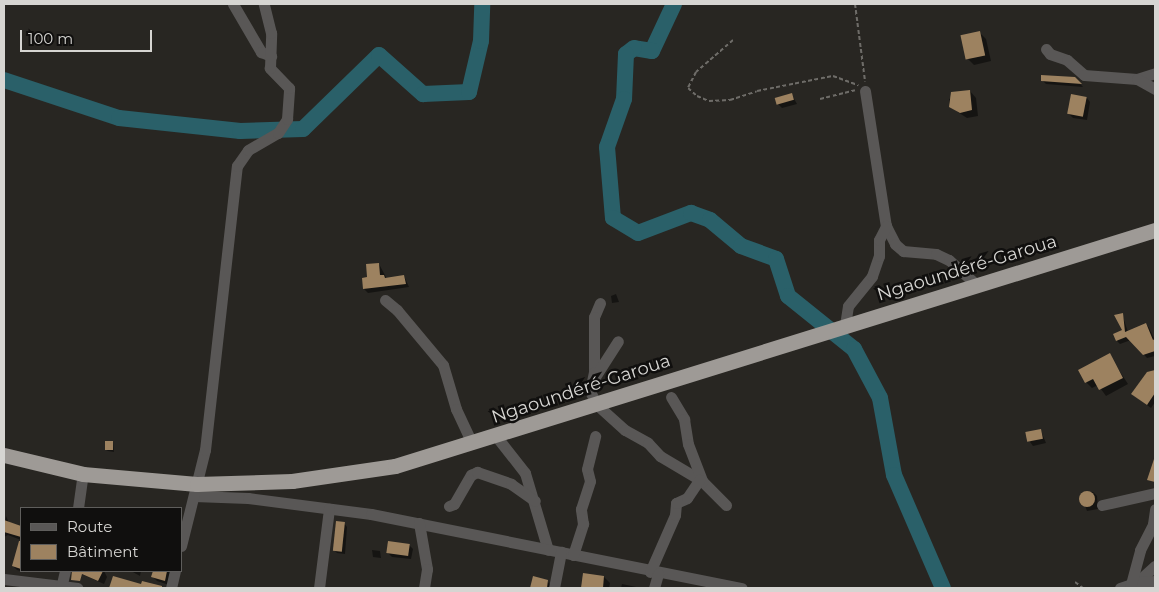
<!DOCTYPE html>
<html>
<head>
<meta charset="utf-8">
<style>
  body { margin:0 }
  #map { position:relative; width:1159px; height:592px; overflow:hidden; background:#282622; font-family:Montserrat,sans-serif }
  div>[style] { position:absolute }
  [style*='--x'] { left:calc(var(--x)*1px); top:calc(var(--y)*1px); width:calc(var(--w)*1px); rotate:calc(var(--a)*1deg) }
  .shadow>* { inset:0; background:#0007 }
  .river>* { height:16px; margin:-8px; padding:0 8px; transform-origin:8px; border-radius:8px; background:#2a6069 }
  .building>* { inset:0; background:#9d8260; transform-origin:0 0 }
  .round { border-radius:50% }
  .path>* { height:2px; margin-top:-1px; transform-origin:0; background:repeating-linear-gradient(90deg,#6e6c68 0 4px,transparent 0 6.5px) }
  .minor>* { height:11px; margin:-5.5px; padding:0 5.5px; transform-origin:5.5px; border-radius:5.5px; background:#595756 }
  .highway>* { height:15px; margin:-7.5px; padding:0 7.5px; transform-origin:7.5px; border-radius:7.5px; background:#9e9a96 }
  span { translate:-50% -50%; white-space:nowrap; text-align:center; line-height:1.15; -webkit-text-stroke:5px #100f0e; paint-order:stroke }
  .street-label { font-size:18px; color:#d6d5d2 }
  .frame { position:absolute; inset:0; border:5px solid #d6d5d2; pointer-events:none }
  .legend { position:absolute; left:20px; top:507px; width:162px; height:65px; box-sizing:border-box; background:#100f0e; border:1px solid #5f5e5c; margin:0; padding:6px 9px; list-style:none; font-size:15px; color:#d6d5d2 }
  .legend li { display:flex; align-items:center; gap:10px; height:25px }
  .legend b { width:25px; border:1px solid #5f5e5c }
  .scale { position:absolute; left:20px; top:30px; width:132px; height:22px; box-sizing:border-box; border:2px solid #d6d5d2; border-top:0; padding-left:6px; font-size:15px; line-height:18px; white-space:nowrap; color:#d6d5d2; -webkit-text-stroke:4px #100f0e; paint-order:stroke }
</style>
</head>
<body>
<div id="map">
  <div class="shadow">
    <i style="clip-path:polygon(980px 33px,986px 39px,991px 61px,974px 65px,968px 59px,963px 37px)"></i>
    <i style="clip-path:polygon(1075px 78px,1083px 87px,1046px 84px,1042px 80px)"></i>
    <i style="clip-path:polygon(970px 91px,976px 98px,978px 116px,967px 118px,950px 107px,949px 99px)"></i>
    <i style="clip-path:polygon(792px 95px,797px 104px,782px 108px,778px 104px)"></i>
    <i style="clip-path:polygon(1087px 98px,1090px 102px,1087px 120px,1073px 118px,1069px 114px)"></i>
    <i style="clip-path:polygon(379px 264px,387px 279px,404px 276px,409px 287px,368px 293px,364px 289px,368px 278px)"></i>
    <i style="clip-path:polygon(616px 294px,619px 302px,612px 303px,611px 296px)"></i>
    <i style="clip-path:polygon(1122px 314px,1128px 332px,1146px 324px,1149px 328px,1155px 340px,1155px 356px,1147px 358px,1131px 340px,1120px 344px,1117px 341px,1124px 331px)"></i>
    <i style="clip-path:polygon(1109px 355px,1128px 384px,1106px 396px,1098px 385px,1092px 388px,1086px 382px)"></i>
    <i style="clip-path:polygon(1155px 371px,1155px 402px,1151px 408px,1132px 394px,1148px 373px)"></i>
    <i style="clip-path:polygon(1041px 431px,1046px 443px,1033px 446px,1030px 442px)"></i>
    <i style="clip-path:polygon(113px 442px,114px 452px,108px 451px,106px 450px)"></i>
    <i style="clip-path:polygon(1093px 492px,1097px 496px,1098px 509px,1087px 511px,1081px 495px)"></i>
    <i style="clip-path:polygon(6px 516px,9px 523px,21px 527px,21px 540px,8px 535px,4px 537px)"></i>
    <i style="clip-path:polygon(344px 523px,347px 527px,345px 554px,337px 553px,334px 550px)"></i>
    <i style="clip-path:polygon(409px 545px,413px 549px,411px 559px,392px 557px,388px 553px)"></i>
    <i style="clip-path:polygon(372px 550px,380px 551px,381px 558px,373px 557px)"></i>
    <i style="clip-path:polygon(17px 554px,21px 555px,21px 571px,27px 573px,17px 570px,13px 566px)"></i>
    <i style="clip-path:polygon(75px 571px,104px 571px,107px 577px,104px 584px)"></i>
    <i style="clip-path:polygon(131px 571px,141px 571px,140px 576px)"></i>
    <i style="clip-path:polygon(155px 571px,174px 571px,169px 585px,157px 581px,153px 577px)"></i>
    <i style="clip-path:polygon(584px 575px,604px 577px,610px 583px,609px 588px,582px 588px)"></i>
    <i style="clip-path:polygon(534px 578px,547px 581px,553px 588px,532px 588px)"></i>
    <i style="clip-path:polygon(622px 584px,641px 588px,621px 588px)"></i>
  </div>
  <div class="river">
    <i style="--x:674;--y:4;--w:52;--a:115.1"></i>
    <i style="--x:652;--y:51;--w:18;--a:-171"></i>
    <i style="--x:634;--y:48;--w:10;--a:143"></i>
    <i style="--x:626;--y:54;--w:45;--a:92.5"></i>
    <i style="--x:624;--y:99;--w:51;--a:109.5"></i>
    <i style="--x:607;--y:147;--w:71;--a:85.2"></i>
    <i style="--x:613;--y:218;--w:29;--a:31"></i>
    <i style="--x:638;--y:233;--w:57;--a:-20.7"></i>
    <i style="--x:691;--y:213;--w:20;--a:20"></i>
    <i style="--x:710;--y:220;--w:40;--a:40"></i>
    <i style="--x:741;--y:246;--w:37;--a:20"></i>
    <i style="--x:776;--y:259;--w:39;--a:72"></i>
    <i style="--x:788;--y:296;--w:85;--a:38.8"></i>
    <i style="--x:854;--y:349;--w:55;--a:62"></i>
    <i style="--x:880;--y:398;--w:78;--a:79.7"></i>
    <i style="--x:894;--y:475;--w:123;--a:66.6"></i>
    <i style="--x:4;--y:80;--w:121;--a:18.3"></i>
    <i style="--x:119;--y:118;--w:122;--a:6.1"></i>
    <i style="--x:240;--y:131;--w:63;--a:-1.8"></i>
    <i style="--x:303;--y:129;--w:106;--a:-44.2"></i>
    <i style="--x:379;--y:55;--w:59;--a:41.6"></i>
    <i style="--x:423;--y:94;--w:46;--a:-2.5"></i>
    <i style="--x:469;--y:92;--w:52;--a:-76.8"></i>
    <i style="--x:481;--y:41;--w:37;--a:-88"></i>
  </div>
  <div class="building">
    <i style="left:980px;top:31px;width:25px;height:20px;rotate:78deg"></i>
    <i style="clip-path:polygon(1041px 75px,1075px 77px,1082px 84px,1041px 81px)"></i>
    <i style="clip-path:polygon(970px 90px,972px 110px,960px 113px,949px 107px,951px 92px)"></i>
    <i style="left:792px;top:93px;width:7px;height:18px;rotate:74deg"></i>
    <i style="left:1071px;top:94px;width:16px;height:20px;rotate:11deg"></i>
    <i style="clip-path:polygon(379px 263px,380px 275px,384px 275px,385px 278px,404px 275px,406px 284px,363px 289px,362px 278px,367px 277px,366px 264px)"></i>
    <i style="clip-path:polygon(1123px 313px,1125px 332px,1146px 323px,1153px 340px,1155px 339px,1155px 351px,1143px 355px,1126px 337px,1116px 341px,1113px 334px,1122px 330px,1114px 315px)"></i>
    <i style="clip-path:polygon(1110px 353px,1123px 378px,1099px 390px,1093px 379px,1085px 383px,1078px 370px)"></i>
    <i style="clip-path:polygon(1155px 370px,1155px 393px,1147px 405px,1131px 394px,1147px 372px)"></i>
    <i style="left:1041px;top:429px;width:10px;height:16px;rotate:79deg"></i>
    <i style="left:105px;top:441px;width:8px;height:9px"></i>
    <i style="clip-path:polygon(1154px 459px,1155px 459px,1155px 482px,1147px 480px)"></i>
    <i class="round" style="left:1079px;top:491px;width:16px;height:16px"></i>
    <i style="clip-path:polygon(4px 520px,21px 526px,21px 537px,4px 532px)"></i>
    <i style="left:336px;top:521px;width:9px;height:30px;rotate:6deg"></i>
    <i style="clip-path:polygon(19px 541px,21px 541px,21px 569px,12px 566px)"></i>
    <i style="left:388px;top:541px;width:22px;height:12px;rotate:8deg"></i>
    <i style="clip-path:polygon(72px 571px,103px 571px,98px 581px,82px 574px,80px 581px,71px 580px)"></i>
    <i style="clip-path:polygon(153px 571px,167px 571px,165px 581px,151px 577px)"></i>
    <i style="clip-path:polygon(583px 573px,604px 576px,603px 588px,581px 588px)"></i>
    <i style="clip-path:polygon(113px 576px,141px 584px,142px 581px,162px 586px,162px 588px,109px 588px)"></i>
    <i style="clip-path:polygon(533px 576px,548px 580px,547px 588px,530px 588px)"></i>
  </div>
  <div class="path">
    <i style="--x:855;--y:4;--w:78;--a:82.6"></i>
    <i style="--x:733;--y:40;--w:49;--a:139.1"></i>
    <i style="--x:696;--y:72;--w:18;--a:117"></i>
    <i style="--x:688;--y:88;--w:12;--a:42"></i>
    <i style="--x:697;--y:96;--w:13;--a:23"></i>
    <i style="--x:709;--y:101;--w:21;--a:-3"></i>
    <i style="--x:730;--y:100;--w:28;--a:-18"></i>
    <i style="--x:757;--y:91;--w:77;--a:-11.2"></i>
    <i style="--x:833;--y:76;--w:27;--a:20"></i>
    <i style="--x:820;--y:99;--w:36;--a:-14"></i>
    <i style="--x:1075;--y:582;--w:10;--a:37"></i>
  </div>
  <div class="minor">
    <i style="--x:233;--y:4;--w:56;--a:59.7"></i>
    <i style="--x:261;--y:52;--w:11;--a:22"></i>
    <i style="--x:1046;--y:49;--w:6;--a:51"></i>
    <i style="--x:1050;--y:54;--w:18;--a:19"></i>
    <i style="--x:1067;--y:60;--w:23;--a:41"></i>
    <i style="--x:1084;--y:75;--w:53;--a:4.3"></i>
    <i style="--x:1137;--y:79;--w:19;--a:-18"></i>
    <i style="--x:1137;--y:79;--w:21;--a:29"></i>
    <i style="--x:865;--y:91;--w:137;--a:81.2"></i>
    <i style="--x:886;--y:226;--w:20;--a:63"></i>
    <i style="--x:895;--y:244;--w:11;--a:41"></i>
    <i style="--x:903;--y:251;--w:33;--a:5"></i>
    <i style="--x:936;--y:254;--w:14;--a:25"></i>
    <i style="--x:949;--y:260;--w:36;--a:42"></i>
    <i style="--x:385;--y:300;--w:16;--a:40"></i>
    <i style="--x:397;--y:310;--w:72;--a:50.1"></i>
    <i style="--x:443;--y:365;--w:46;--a:73.5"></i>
    <i style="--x:456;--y:409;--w:38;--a:65"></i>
    <i style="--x:600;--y:303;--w:15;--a:113"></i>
    <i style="--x:594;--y:317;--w:55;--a:90"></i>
    <i style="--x:594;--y:372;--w:19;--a:102"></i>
    <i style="--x:590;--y:391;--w:14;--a:65"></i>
    <i style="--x:596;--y:404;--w:39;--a:42"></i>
    <i style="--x:625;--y:430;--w:26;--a:29"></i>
    <i style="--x:648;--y:443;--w:18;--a:47"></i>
    <i style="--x:660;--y:456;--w:49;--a:30.8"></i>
    <i style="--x:702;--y:481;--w:34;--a:45"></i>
    <i style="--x:845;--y:325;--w:19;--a:-81"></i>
    <i style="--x:848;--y:306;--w:38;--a:-51"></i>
    <i style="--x:872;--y:276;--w:21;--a:-71"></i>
    <i style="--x:879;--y:256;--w:16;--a:-90"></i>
    <i style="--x:879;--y:240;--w:16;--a:-63"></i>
    <i style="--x:593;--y:380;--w:46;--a:-57.3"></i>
    <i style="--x:671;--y:397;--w:26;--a:59"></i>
    <i style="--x:684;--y:419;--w:25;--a:81"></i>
    <i style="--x:688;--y:444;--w:40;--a:69"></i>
    <i style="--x:496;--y:436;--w:47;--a:51.9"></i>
    <i style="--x:525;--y:473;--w:80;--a:73.4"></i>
    <i style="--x:194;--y:496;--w:54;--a:2.1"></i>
    <i style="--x:248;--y:498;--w:124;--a:7.4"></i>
    <i style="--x:371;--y:514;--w:378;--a:11.3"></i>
    <i style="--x:1102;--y:505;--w:54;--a:-12.8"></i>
    <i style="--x:449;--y:506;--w:5;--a:-22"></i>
    <i style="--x:454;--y:504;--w:34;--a:-60"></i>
    <i style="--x:471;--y:475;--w:7;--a:-27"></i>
    <i style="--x:477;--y:472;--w:36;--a:19"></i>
    <i style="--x:511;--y:484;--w:29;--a:35"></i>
    <i style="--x:78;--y:508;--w:34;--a:-82"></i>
    <i style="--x:419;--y:523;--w:47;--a:80.1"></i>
    <i style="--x:427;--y:569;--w:19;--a:99"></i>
    <i style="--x:181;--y:546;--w:99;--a:-76"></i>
    <i style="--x:205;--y:450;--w:286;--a:-83.6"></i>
    <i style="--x:237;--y:166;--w:19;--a:-55"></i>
    <i style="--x:248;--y:150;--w:34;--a:-30"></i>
    <i style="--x:278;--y:133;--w:17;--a:-57"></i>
    <i style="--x:287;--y:119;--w:31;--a:-86"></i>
    <i style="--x:289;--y:88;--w:28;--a:-134"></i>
    <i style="--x:270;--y:68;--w:35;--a:-88"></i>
    <i style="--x:271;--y:33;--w:30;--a:-104"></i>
    <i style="--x:573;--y:555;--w:33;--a:-72"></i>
    <i style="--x:583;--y:524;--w:15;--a:-98"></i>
    <i style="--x:581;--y:509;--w:29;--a:-72"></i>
    <i style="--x:590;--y:481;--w:12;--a:-104"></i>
    <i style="--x:587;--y:469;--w:34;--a:-76"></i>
    <i style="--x:650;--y:572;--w:62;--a:-66.3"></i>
    <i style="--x:675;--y:515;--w:12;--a:-85"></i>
    <i style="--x:676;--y:503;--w:12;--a:-24"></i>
    <i style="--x:687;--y:498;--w:22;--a:-56"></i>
    <i style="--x:4;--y:579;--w:74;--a:7"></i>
    <i style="--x:1137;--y:582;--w:24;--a:-42"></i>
    <i style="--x:61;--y:588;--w:17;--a:-77"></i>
    <i style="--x:171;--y:588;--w:17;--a:-77"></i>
    <i style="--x:319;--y:588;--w:80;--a:-82.8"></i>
    <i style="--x:554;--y:588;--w:37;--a:-79"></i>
    <i style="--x:654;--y:588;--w:15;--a:-74"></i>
    <i style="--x:1120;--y:588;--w:18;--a:-19"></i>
    <i style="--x:1137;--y:582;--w:18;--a:-3"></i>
    <i style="--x:1130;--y:588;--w:39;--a:-75"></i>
    <i style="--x:1140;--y:550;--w:29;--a:-63"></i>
    <i style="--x:1153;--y:524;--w:15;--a:-82"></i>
  </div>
  <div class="highway">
    <i style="--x:4;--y:455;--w:81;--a:13.5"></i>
    <i style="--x:83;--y:474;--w:114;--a:5"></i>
    <i style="--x:197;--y:484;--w:95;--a:-1.8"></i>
    <i style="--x:292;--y:481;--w:104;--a:-8.3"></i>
    <i style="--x:395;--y:466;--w:796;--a:-17.25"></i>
  </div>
  <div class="street-label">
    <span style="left:967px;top:268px;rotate:-17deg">Ngaoundéré-Garoua</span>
    <span style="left:581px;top:389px;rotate:-18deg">Ngaoundéré-Garoua</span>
  </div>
  <div class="frame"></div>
  <ul class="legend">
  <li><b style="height:6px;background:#595756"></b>Route</li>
  <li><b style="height:14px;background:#9d8260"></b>Bâtiment</li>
  </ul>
  <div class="scale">100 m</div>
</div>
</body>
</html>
